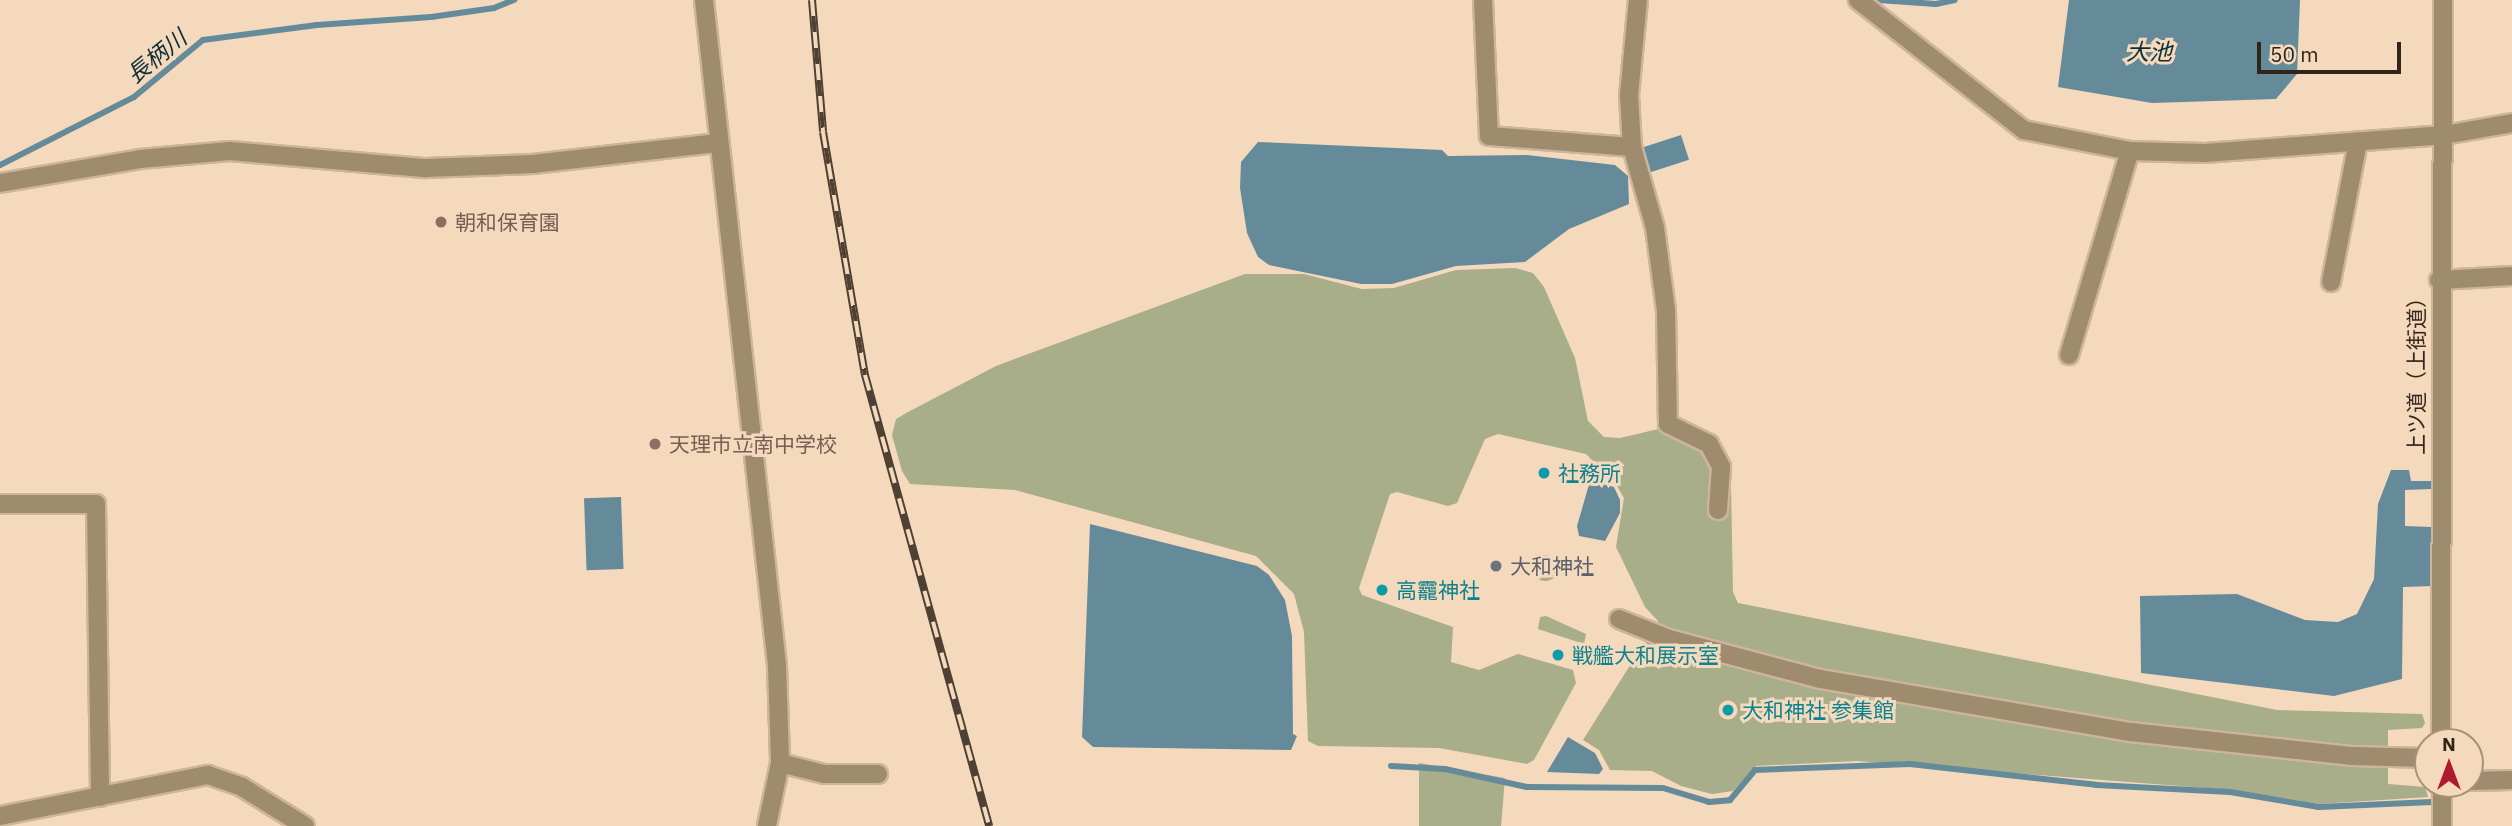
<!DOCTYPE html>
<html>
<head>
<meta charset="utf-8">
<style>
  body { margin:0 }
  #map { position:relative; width:2512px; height:826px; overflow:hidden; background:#f5d9bc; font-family:"IBM Plex Sans","Noto Sans JP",sans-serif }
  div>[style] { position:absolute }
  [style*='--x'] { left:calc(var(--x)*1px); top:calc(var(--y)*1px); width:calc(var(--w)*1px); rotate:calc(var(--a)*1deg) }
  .forest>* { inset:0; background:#a8ad8a }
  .round { border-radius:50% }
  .water>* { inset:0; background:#658b9b; transform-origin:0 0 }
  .stream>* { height:6px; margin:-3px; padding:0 3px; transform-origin:3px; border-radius:3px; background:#658b9b }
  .roads { filter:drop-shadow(2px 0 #cdb59c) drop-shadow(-2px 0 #cdb59c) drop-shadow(0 2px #cdb59c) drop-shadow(0 -2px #cdb59c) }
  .minor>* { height:18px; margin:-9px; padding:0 9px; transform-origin:9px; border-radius:9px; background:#9f8b6d }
  .rail>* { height:8px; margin-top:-4px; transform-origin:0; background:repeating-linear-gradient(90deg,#f5d9bc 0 16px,#4e4133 0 32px); box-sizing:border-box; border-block:2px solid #4e4133 }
  .dots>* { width:19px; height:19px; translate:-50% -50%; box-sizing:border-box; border:4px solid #f5d9bc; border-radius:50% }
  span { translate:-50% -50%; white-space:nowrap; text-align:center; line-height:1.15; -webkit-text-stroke:6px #f5d9bc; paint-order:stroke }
  .education-label { font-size:21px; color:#785e54 }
  .left { translate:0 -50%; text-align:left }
  .street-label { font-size:21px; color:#2f251a }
  .culture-label { font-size:21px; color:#0d838f }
  .worship-label { font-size:21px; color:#5b616d }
  .water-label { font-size:23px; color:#0a2f3c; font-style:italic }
  .north { position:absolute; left:2414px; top:728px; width:70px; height:70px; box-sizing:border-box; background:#f5d9bc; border:2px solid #a6917b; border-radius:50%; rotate:0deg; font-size:19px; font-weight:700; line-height:28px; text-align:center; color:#2f251a }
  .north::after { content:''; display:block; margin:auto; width:24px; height:32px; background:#ae1b2f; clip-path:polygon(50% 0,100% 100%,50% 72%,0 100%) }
  .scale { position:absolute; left:2257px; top:42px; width:144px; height:32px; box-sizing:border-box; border:4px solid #2f251a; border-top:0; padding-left:9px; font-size:21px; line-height:24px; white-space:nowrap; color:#2f251a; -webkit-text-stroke:5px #f5d9bc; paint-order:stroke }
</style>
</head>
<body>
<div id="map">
  <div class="forest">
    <i style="clip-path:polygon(1515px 268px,1533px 273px,1544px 287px,1575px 358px,1588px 421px,1604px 437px,1620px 438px,1684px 423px,1712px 433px,1724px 455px,1731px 484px,1733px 592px,1738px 603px,2277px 710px,2422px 714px,2425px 723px,2422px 728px,2388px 730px,2388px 784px,2425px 787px,2428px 797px,2319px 804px,2231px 790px,1857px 761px,1756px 766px,1733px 791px,1712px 794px,1681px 786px,1652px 771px,1610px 770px,1599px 750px,1583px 740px,1658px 621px,1645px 607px,1616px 547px,1624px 498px,1616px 484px,1586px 454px,1498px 434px,1485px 439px,1457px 503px,1448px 506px,1397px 492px,1390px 494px,1359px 588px,1362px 595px,1453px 627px,1451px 662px,1479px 670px,1518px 654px,1573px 670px,1576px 683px,1534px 760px,1527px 764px,1439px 748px,1318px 746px,1308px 741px,1304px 632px,1294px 594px,1256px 556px,1015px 490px,910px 484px,902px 471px,892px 435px,896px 419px,908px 412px,996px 366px,1245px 274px,1304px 274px,1362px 289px,1394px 288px,1456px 270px)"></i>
    <i class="round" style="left:1532px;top:555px;width:26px;height:26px"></i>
    <i style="clip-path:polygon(1546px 616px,1586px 634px,1584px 644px,1538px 629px,1540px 617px)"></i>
    <i style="clip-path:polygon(1419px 763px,1505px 778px,1501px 826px,1419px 826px)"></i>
  </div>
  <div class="water">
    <i style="clip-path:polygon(2069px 0,2300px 0,2297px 74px,2276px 99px,2152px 103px,2058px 87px)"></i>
    <i style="left:1681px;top:135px;width:26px;height:43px;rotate:72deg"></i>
    <i style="clip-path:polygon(1258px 142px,1442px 150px,1448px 156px,1527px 155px,1615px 165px,1628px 176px,1629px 204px,1569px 229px,1525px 262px,1456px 266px,1392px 284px,1361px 284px,1269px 265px,1258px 257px,1247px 233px,1240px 188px,1241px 162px)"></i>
    <i style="clip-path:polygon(2391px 470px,2409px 470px,2411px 481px,2432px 481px,2432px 489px,2405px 490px,2405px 526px,2432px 527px,2433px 586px,2403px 587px,2402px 679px,2334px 696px,2141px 673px,2140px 596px,2237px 594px,2305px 620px,2338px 622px,2357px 614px,2374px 579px,2378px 504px)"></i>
    <i style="clip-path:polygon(1590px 481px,1614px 487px,1620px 500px,1620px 513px,1605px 541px,1579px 536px,1577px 526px)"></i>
    <i style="left:621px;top:497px;width:72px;height:37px;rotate:88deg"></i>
    <i style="clip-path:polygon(1090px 524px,1257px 566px,1269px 575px,1285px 600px,1292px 636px,1293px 734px,1297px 736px,1291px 750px,1093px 747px,1082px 737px)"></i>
    <i style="clip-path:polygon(1568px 737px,1595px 753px,1603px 769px,1599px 774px,1547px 772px)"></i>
  </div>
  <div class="stream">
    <i style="--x:1878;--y:0;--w:58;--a:3.9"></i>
    <i style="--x:1936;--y:4;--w:19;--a:-12"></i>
    <i style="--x:0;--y:165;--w:150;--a:-26.9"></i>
    <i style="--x:134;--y:97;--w:89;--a:-39.6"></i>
    <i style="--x:203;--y:40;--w:115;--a:-7.5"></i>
    <i style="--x:317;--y:25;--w:114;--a:-4"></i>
    <i style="--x:431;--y:17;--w:64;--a:-8.1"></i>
    <i style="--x:494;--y:8;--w:22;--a:-22"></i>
    <i style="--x:1391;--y:766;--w:54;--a:3.2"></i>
    <i style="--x:1445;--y:769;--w:84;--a:12.4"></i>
    <i style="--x:1527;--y:787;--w:136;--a:0.4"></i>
    <i style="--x:1663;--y:788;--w:48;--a:16.9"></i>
    <i style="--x:1709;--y:802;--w:21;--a:-5"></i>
    <i style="--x:1730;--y:800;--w:39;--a:-50"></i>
    <i style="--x:1755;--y:770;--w:155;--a:-2.2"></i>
    <i style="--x:1910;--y:764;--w:187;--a:6.4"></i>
    <i style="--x:2096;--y:785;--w:134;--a:3"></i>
    <i style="--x:2230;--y:792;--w:90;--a:9.6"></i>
    <i style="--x:2319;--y:807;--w:113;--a:-2.5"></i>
  </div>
  <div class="roads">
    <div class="minor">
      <i style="--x:704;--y:0;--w:669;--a:83.74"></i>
      <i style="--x:777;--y:665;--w:98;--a:88.2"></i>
      <i style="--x:780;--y:763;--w:64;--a:101.7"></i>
      <i style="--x:1483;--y:0;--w:136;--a:87.5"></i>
      <i style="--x:1489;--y:136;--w:143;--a:4.4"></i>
      <i style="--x:1638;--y:0;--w:95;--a:95.4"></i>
      <i style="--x:1629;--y:95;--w:52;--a:86.7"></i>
      <i style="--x:1632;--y:147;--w:84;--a:74.1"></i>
      <i style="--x:1655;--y:228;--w:83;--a:82.4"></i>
      <i style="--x:1666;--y:310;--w:114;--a:89"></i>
      <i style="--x:1668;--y:424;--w:46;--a:26"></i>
      <i style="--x:1709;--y:444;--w:26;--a:62"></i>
      <i style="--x:1721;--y:467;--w:43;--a:94"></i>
      <i style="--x:1858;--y:0;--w:211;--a:38.1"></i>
      <i style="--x:2024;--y:130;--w:108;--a:11.2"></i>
      <i style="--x:2130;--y:151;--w:75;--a:1.5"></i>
      <i style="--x:2205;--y:153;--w:240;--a:-4.3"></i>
      <i style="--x:2444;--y:135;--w:69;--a:-10"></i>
      <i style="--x:0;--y:183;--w:142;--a:-9.7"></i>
      <i style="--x:140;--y:159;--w:90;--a:-5.1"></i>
      <i style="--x:230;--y:151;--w:197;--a:5"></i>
      <i style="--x:426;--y:168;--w:107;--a:-2.1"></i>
      <i style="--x:533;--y:164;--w:184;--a:-6.5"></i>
      <i style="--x:2439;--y:280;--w:73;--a:-3.1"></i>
      <i style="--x:2331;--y:282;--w:143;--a:-79.1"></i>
      <i style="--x:2069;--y:355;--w:213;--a:-73.4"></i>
      <i style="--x:0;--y:504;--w:96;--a:0"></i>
      <i style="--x:96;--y:504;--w:293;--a:89.2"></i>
      <i style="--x:1619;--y:619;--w:54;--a:21.8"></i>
      <i style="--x:1669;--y:639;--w:156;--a:14.8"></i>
      <i style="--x:1820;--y:679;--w:315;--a:9.7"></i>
      <i style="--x:2131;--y:732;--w:223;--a:6.2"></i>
      <i style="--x:2353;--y:756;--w:75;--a:1.5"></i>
      <i style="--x:2441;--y:742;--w:742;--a:-89.85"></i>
      <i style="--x:780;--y:763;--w:45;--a:14"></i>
      <i style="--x:824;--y:774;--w:54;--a:0"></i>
      <i style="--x:2470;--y:781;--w:42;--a:-1.4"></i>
      <i style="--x:0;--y:816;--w:212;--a:-11.2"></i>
      <i style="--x:208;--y:775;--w:36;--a:19"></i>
      <i style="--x:242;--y:787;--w:74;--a:31.8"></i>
      <i style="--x:2442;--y:826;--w:42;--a:-90"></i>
    </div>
  </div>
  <div class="rail">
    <i style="--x:812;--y:0;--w:132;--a:85.2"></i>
    <i style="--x:823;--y:132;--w:247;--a:80.2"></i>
    <i style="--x:865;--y:375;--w:468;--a:74.6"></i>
  </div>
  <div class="dots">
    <i style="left:441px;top:222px;background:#8d6e63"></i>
    <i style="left:655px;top:444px;background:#8d6e63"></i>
    <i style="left:1544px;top:473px;background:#0f9aa8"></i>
    <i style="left:1496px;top:566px;background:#6b7280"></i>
    <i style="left:1382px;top:590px;background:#0f9aa8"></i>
    <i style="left:1558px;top:655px;background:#0f9aa8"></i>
    <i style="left:1728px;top:710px;background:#0f9aa8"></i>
  </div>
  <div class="education-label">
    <span class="left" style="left:455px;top:222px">朝和保育園</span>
    <span class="left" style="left:669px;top:444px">天理市立南中学校</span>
  </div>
  <div class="street-label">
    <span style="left:2416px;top:371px;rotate:-90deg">上ツ道（上街道）</span>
  </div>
  <div class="culture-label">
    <span class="left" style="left:1558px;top:473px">社務所</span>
    <span class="left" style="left:1396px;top:590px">高龗神社</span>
    <span class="left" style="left:1572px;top:655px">戦艦大和展示室</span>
    <span class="left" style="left:1742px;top:710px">大和神社 参集館</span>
  </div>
  <div class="worship-label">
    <span class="left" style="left:1510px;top:566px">大和神社</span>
  </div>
  <div class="water-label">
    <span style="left:2149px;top:51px">大池</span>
    <span style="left:156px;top:56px;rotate:-39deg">長柄川</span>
  </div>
  <div class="north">N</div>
  <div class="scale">50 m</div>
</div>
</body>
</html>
